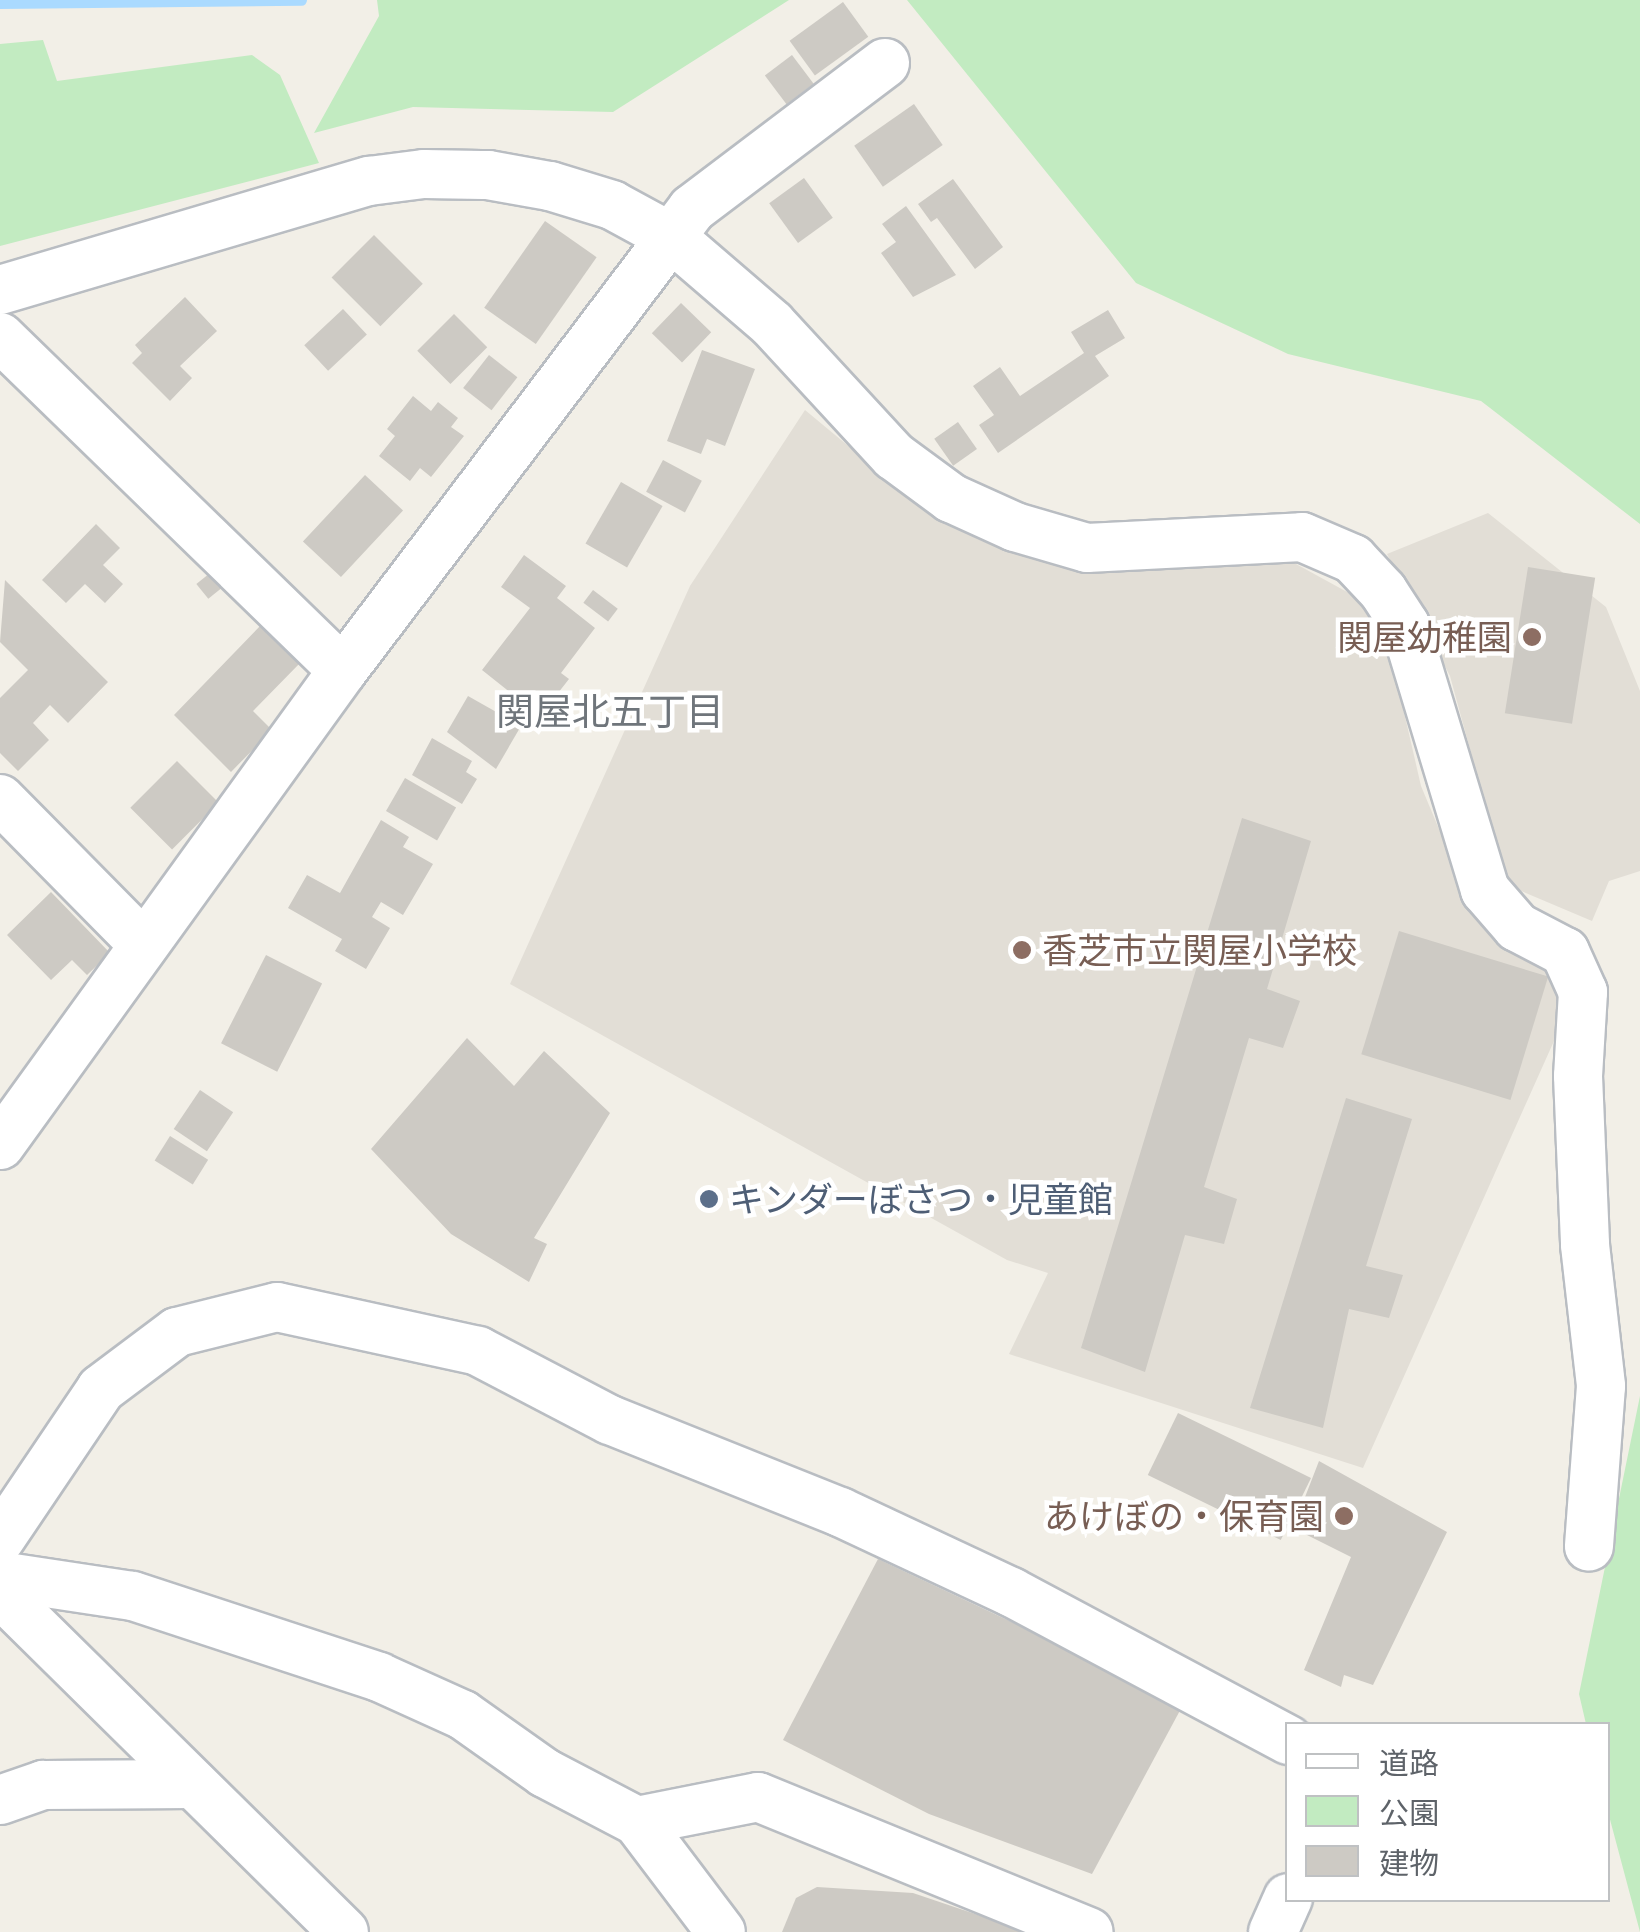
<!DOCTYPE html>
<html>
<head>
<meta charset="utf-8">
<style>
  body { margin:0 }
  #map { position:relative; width:1640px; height:1932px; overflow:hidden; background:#f2efe7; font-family:Mulish,"Noto Sans JP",sans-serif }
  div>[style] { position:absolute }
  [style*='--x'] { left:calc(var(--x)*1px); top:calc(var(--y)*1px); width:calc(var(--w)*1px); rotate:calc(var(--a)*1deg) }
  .education>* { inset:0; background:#e2ded6 }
  .green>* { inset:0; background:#c2ebc1 }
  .stream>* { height:11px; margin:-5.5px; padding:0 5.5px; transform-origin:5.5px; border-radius:5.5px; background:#aadaff }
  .building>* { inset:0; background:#cdcac4; transform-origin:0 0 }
  .roads { filter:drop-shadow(2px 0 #b9bdc2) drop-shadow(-2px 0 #b9bdc2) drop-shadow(0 2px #b9bdc2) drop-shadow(0 -2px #b9bdc2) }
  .minor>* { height:48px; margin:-24px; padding:0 24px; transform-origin:24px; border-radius:24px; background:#fff }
  .dots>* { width:28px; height:28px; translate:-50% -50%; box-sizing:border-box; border:5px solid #fff; border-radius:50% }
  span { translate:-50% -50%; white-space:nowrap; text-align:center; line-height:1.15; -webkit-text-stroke:9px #fff; paint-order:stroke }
  .education-label { font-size:35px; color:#785e54 }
  .right { translate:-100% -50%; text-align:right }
  .left { translate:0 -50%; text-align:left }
  .service-label { font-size:35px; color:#4e5e75 }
  .neighbourhood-label { font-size:38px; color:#6f757b }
  .legend { position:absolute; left:1285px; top:1722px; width:325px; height:180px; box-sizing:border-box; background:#fff; border:2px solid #bfc1c3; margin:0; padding:12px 18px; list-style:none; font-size:30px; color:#5e6369 }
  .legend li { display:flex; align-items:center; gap:20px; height:50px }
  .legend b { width:50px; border:2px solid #bfc1c3 }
</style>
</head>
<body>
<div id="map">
  <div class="education">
    <i style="clip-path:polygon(805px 410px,917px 503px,1013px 550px,1267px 548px,1369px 604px,1398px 686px,1421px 786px,1477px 920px,1563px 979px,1558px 1032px,1363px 1468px,1009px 1354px,1048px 1273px,1007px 1260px,510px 984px,690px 586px)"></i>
    <i style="clip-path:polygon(1488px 513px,1606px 607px,1640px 691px,1640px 871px,1609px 881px,1592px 921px,1507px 885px,1450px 676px,1387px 554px)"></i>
  </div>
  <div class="green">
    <i style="clip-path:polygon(377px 0,789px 0,613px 112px,413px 107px,314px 133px,379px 16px)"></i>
    <i style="clip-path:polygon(907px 0,1640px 0,1640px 524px,1481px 401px,1288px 354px,1136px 283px)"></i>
    <i style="clip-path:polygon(43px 40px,57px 81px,252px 55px,280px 75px,319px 163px,0 246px,0 44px)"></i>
    <i style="clip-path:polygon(1640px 1396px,1640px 1932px,1608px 1812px,1608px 1724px,1586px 1724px,1579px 1694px)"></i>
  </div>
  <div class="stream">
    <i style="--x:0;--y:3;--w:301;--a:-0.6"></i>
  </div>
  <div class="building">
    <i style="left:843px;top:2px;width:43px;height:66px;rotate:54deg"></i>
    <i style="left:792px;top:55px;width:36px;height:34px;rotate:53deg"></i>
    <i style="left:914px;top:104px;width:50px;height:73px;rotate:55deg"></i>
    <i style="left:804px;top:178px;width:49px;height:43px;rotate:54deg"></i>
    <i style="clip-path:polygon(953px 179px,1003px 247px,975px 269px,937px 218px,931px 222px,918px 204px)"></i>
    <i style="clip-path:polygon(906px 206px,956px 275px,913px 297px,881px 253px,896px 242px,882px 224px)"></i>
    <i style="left:545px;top:221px;width:63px;height:106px;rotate:35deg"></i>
    <i style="left:374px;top:235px;width:69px;height:60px;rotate:45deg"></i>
    <i style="clip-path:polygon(185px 297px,217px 331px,180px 366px,192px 378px,170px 401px,132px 363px,142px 353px,135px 345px)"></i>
    <i style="left:681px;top:303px;width:42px;height:42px;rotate:44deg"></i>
    <i style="left:343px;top:309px;width:35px;height:53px;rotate:47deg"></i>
    <i style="clip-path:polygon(1108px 310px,1125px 338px,1095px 356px,1109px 376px,998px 453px,979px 425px,994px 415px,973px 386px,1000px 367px,1020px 396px,1084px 353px,1071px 332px)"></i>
    <i style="left:454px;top:314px;width:47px;height:52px;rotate:45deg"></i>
    <i style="clip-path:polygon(702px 350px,755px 369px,725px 446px,707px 439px,701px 454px,667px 441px)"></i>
    <i style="left:489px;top:355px;width:36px;height:42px;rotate:38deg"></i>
    <i style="clip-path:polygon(413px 396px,431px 411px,438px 402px,458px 418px,451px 427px,464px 436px,431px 477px,420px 468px,410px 481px,379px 456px,395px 436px,387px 429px)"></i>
    <i style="left:958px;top:422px;width:33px;height:29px;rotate:55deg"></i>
    <i style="left:663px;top:460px;width:44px;height:36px;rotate:28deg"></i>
    <i style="left:365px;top:475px;width:52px;height:91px;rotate:43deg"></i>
    <i style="left:621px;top:482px;width:48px;height:71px;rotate:30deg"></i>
    <i style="clip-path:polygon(96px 524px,120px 548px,103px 565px,123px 584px,105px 603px,85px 584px,66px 603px,42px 580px)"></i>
    <i style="clip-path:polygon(524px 555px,566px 586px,557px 598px,595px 628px,561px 673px,569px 679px,540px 716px,482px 670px,530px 608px,501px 587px)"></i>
    <i style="left:1528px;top:567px;width:68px;height:148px;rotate:9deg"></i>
    <i style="left:215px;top:569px;width:19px;height:24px;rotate:51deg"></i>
    <i style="clip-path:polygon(5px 580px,108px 682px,68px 723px,50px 705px,33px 723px,49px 740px,18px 771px,0 753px,0 698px,28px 670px,0 642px)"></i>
    <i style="left:593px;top:590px;width:31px;height:16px;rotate:37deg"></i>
    <i style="clip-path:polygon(261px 625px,300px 663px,253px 711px,272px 730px,231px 772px,174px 715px)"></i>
    <i style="clip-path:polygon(468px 696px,521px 726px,496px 769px,447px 732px)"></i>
    <i style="clip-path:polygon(432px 738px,472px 761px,466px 772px,477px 779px,462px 804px,412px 775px)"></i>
    <i style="left:177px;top:761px;width:59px;height:66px;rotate:45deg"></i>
    <i style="left:405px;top:778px;width:59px;height:38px;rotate:30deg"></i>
    <i style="clip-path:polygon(1242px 818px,1311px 841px,1267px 989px,1300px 1001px,1283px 1048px,1249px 1038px,1204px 1187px,1237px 1199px,1224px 1244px,1185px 1235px,1145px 1372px,1081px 1348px)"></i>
    <i style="clip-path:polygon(381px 820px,409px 837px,403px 847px,433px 864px,403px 915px,381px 902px,372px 917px,390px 928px,366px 969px,335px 951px,342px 939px,288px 908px,307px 875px,340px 893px)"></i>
    <i style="clip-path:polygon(51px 892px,110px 953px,87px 975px,72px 960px,51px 980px,7px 935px)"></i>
    <i style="left:1399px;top:931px;width:156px;height:129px;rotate:17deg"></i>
    <i style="left:266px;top:955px;width:63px;height:99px;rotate:27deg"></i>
    <i style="clip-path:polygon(467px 1038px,514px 1086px,544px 1051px,610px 1113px,534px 1238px,547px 1244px,529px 1282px,451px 1234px,371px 1149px)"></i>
    <i style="left:200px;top:1090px;width:40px;height:47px;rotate:34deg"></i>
    <i style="clip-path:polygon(1346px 1098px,1412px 1119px,1366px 1266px,1403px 1275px,1389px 1318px,1349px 1309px,1323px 1428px,1250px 1408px)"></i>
    <i style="left:170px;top:1136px;width:45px;height:29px;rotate:32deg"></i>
    <i style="left:1178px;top:1413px;width:148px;height:69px;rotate:26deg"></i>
    <i style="clip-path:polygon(1319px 1461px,1447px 1532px,1373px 1685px,1344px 1675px,1341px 1687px,1304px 1670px,1351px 1557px,1293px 1528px)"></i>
    <i style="clip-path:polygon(878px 1559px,1184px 1703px,1092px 1874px,929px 1814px,783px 1740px)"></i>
    <i style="clip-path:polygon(817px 1887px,913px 1893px,1028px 1932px,782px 1932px,796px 1898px)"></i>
  </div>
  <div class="roads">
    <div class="minor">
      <i style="--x:885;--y:63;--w:242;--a:142.9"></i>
      <i style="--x:692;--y:209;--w:35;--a:127"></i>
      <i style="--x:671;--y:237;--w:133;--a:40.7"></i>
      <i style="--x:772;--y:324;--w:180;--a:47.3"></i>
      <i style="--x:894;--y:456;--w:71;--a:36.4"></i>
      <i style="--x:951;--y:498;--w:70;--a:24.4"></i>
      <i style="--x:1015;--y:527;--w:75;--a:16.3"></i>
      <i style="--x:1087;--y:548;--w:215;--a:-2.9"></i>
      <i style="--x:1302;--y:537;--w:56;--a:23.3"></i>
      <i style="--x:1353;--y:559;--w:44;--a:46.8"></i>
      <i style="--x:1383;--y:591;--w:40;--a:57.1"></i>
      <i style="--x:1405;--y:625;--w:277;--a:73.2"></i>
      <i style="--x:1485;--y:890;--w:49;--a:49.1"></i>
      <i style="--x:1517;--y:927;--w:54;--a:27.5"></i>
      <i style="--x:1565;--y:952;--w:44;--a:65.8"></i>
      <i style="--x:1583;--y:992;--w:84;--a:93.4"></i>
      <i style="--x:1578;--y:1076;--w:169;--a:87.6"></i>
      <i style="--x:1585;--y:1245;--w:142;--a:83.5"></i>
      <i style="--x:1601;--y:1386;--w:161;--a:94.3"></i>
      <i style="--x:0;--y:290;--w:385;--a:-16.5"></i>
      <i style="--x:369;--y:181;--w:55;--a:-7.3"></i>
      <i style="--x:424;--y:174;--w:64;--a:0.9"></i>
      <i style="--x:488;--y:175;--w:63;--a:10.1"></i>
      <i style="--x:550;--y:186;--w:65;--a:17"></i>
      <i style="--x:612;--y:205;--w:67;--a:28.5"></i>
      <i style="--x:671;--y:237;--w:543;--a:127.14"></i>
      <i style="--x:343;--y:670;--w:586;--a:125.83"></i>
      <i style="--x:0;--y:337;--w:478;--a:44.2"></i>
      <i style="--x:0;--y:799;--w:205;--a:45.4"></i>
      <i style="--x:0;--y:1539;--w:181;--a:-56"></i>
      <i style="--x:101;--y:1389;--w:95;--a:-36.9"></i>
      <i style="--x:177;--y:1332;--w:103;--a:-14"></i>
      <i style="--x:277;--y:1307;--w:206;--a:12.3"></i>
      <i style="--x:478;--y:1351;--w:149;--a:27.6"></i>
      <i style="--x:610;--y:1420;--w:248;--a:21.8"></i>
      <i style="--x:840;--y:1512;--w:189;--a:25.1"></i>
      <i style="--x:1011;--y:1592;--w:314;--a:28.1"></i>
      <i style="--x:0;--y:1576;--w:134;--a:8.6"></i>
      <i style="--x:133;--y:1596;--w:259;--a:18.2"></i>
      <i style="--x:379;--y:1677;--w:92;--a:24.3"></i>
      <i style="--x:463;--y:1715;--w:100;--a:35.3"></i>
      <i style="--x:545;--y:1773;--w:104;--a:27.6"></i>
      <i style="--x:637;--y:1821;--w:123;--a:-11.2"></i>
      <i style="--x:758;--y:1797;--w:357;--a:22.2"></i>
      <i style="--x:0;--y:1593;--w:483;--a:44.6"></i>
      <i style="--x:0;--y:1800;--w:46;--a:-19.2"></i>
      <i style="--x:43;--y:1785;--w:150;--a:-0.4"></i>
      <i style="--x:637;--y:1821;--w:139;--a:52.9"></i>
      <i style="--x:1273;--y:1932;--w:37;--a:-66"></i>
    </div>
  </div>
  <div class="dots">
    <i style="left:1532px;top:637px;background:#8d6e63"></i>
    <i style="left:1022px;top:950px;background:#8d6e63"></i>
    <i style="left:709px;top:1199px;background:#5c6f8a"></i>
    <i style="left:1344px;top:1516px;background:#8d6e63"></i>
  </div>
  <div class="education-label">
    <span class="right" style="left:1512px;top:637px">関屋幼稚園</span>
    <span class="left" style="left:1042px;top:950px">香芝市立関屋小学校</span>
    <span class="right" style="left:1324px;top:1516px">あけぼの・保育園</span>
  </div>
  <div class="service-label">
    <span class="left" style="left:729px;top:1199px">キンダーぼさつ・児童館</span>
  </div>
  <div class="neighbourhood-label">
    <span style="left:610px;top:712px">関屋北五丁目</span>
  </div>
  <ul class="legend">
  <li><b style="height:12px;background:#fff"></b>道路</li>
  <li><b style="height:28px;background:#c2ebc1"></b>公園</li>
  <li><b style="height:28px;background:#cdcac4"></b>建物</li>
  </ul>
</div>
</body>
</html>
